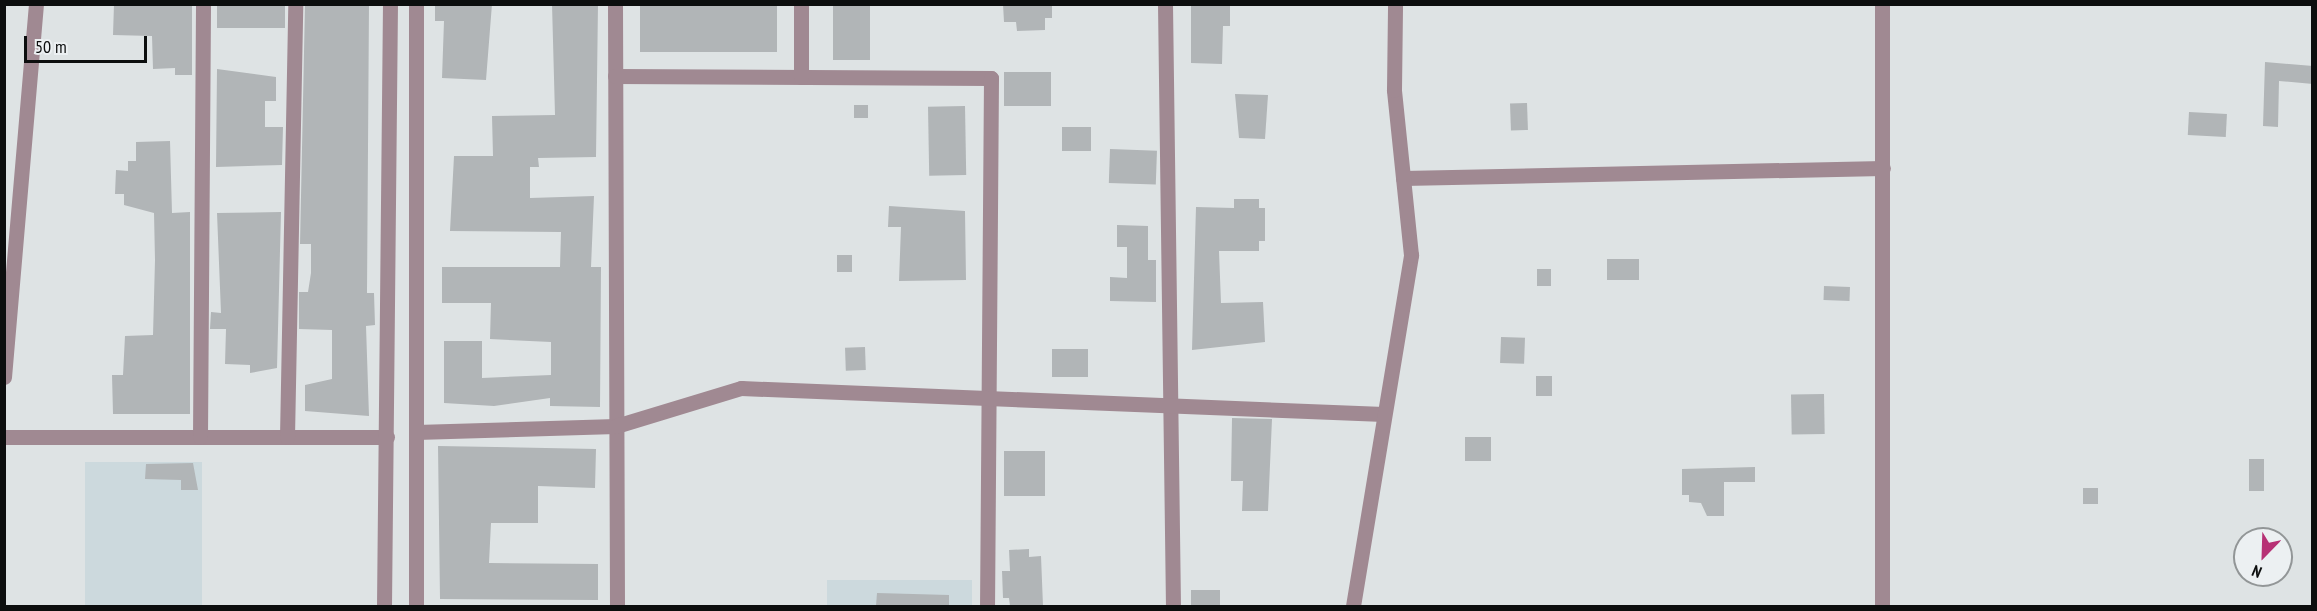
<!DOCTYPE html>
<html>
<head>
<meta charset="utf-8">
<style>
  body { margin:0 }
  #map { position:relative; width:2317px; height:611px; overflow:hidden; background:#dee3e4; font-family:"PT Sans Narrow",sans-serif }
  div>[style] { position:absolute }
  [style*='--x'] { left:calc(var(--x)*1px); top:calc(var(--y)*1px); width:calc(var(--w)*1px); rotate:calc(var(--a)*1deg) }
  .built>* { inset:0; background:#ccd9dd; transform-origin:0 0 }
  .building>* { inset:0; background:#b1b5b7; transform-origin:0 0 }
  .minor>* { height:15px; margin:-7.5px; padding:0 7.5px; transform-origin:7.5px; border-radius:7.5px; background:#a08992 }
  .tertiary>* { height:15px; margin:-7.5px; padding:0 7.5px; transform-origin:7.5px; border-radius:7.5px; background:#a08992 }
  span { translate:-50% -50%; white-space:nowrap; text-align:center; line-height:1.15; -webkit-text-stroke:5px #ecf0f2; paint-order:stroke }
  .frame { position:absolute; inset:0; border:6px solid #0c0e0e; pointer-events:none }
  .north { position:absolute; left:2233px; top:527px; width:60px; height:60px; box-sizing:border-box; background:#ecf0f2; border:2px solid #929697; border-radius:50%; rotate:203deg; font-size:16px; font-weight:700; line-height:24px; text-align:center; color:#0c0e0e }
  .north::after { content:''; display:block; margin:auto; width:21px; height:27px; background:#b73175; clip-path:polygon(50% 0,100% 100%,50% 72%,0 100%) }
  .scale { position:absolute; left:24px; top:36px; width:123px; height:27px; box-sizing:border-box; border:3px solid #0c0e0e; border-top:0; padding-left:8px; font-size:18px; line-height:21px; white-space:nowrap; color:#0c0e0e; -webkit-text-stroke:4px #ecf0f2; paint-order:stroke }
</style>
</head>
<body>
<div id="map">
  <div class="built">
    <i style="left:85px;top:462px;width:117px;height:144px"></i>
    <i style="left:827px;top:580px;width:145px;height:26px"></i>
  </div>
  <div class="building">
    <i style="clip-path:polygon(114px 4px,192px 4px,192px 75px,175px 75px,175px 68px,153px 69px,152px 36px,113px 35px)"></i>
    <i style="left:217px;top:4px;width:68px;height:24px"></i>
    <i style="clip-path:polygon(305px 4px,369px 4px,367px 293px,374px 293px,375px 325px,366px 326px,369px 416px,305px 411px,305px 385px,332px 379px,332px 330px,299px 329px,299px 292px,308px 292px,311px 273px,311px 244px,300px 244px)"></i>
    <i style="clip-path:polygon(435px 4px,492px 4px,486px 80px,442px 78px,444px 21px,435px 21px)"></i>
    <i style="clip-path:polygon(552px 4px,598px 4px,596px 157px,538px 158px,539px 167px,530px 167px,530px 198px,594px 196px,591px 267px,601px 267px,600px 407px,550px 406px,550px 398px,494px 406px,444px 403px,444px 341px,482px 341px,482px 378px,551px 375px,551px 342px,490px 339px,491px 303px,442px 303px,442px 267px,560px 267px,561px 232px,450px 231px,454px 156px,493px 156px,492px 116px,555px 115px)"></i>
    <i style="left:640px;top:4px;width:137px;height:48px"></i>
    <i style="left:833px;top:4px;width:37px;height:56px"></i>
    <i style="clip-path:polygon(1003px 4px,1052px 4px,1052px 18px,1045px 18px,1045px 30px,1017px 31px,1016px 22px,1004px 22px)"></i>
    <i style="clip-path:polygon(1191px 4px,1230px 4px,1230px 26px,1223px 26px,1222px 64px,1191px 63px)"></i>
    <i style="clip-path:polygon(2265px 62px,2313px 66px,2313px 84px,2279px 81px,2278px 127px,2263px 126px)"></i>
    <i style="clip-path:polygon(217px 69px,276px 77px,276px 101px,265px 101px,265px 127px,283px 127px,282px 165px,216px 167px)"></i>
    <i style="left:1004px;top:72px;width:47px;height:34px"></i>
    <i style="clip-path:polygon(1235px 94px,1268px 95px,1265px 139px,1239px 138px)"></i>
    <i style="left:1527px;top:103px;width:27px;height:17px;rotate:88deg"></i>
    <i style="left:854px;top:105px;width:14px;height:13px"></i>
    <i style="left:965px;top:106px;width:69px;height:37px;rotate:89deg"></i>
    <i style="left:2189px;top:112px;width:38px;height:23px;rotate:3deg"></i>
    <i style="left:1062px;top:127px;width:29px;height:24px"></i>
    <i style="clip-path:polygon(170px 141px,172px 213px,190px 212px,190px 414px,113px 414px,112px 375px,123px 375px,125px 336px,153px 335px,155px 260px,154px 213px,124px 205px,124px 194px,115px 194px,116px 170px,128px 171px,128px 161px,136px 161px,136px 142px)"></i>
    <i style="left:1110px;top:149px;width:47px;height:34px;rotate:2deg"></i>
    <i style="clip-path:polygon(1234px 199px,1259px 199px,1259px 208px,1265px 208px,1265px 241px,1259px 241px,1259px 251px,1219px 251px,1221px 303px,1263px 302px,1265px 342px,1192px 350px,1196px 207px,1234px 208px)"></i>
    <i style="clip-path:polygon(889px 206px,965px 211px,966px 280px,899px 281px,901px 227px,888px 227px)"></i>
    <i style="clip-path:polygon(281px 212px,277px 368px,250px 373px,250px 365px,225px 364px,226px 329px,210px 329px,211px 312px,221px 313px,217px 213px)"></i>
    <i style="clip-path:polygon(1117px 225px,1148px 226px,1148px 260px,1156px 260px,1156px 302px,1110px 301px,1110px 277px,1127px 278px,1127px 247px,1117px 247px)"></i>
    <i style="left:837px;top:255px;width:15px;height:17px"></i>
    <i style="left:1607px;top:259px;width:32px;height:21px"></i>
    <i style="left:1537px;top:269px;width:14px;height:17px"></i>
    <i style="left:1824px;top:286px;width:26px;height:14px;rotate:2deg"></i>
    <i style="left:1501px;top:337px;width:24px;height:26px;rotate:2deg"></i>
    <i style="left:865px;top:347px;width:23px;height:20px;rotate:88deg"></i>
    <i style="left:1052px;top:349px;width:36px;height:28px"></i>
    <i style="left:1536px;top:376px;width:16px;height:20px"></i>
    <i style="left:1824px;top:394px;width:40px;height:33px;rotate:89deg"></i>
    <i style="clip-path:polygon(1232px 418px,1272px 419px,1268px 511px,1242px 511px,1243px 481px,1231px 481px)"></i>
    <i style="left:1465px;top:437px;width:26px;height:24px"></i>
    <i style="clip-path:polygon(438px 446px,596px 449px,595px 488px,538px 486px,538px 523px,491px 523px,489px 563px,598px 564px,598px 600px,440px 599px)"></i>
    <i style="left:1004px;top:451px;width:41px;height:45px"></i>
    <i style="left:2249px;top:459px;width:15px;height:32px"></i>
    <i style="clip-path:polygon(193px 463px,198px 490px,181px 490px,181px 480px,145px 479px,146px 464px)"></i>
    <i style="clip-path:polygon(1755px 467px,1755px 482px,1724px 482px,1724px 516px,1707px 516px,1701px 503px,1689px 502px,1689px 495px,1682px 495px,1682px 469px)"></i>
    <i style="left:2083px;top:488px;width:15px;height:16px"></i>
    <i style="clip-path:polygon(1029px 549px,1029px 557px,1041px 556px,1043px 606px,1010px 606px,1009px 598px,1003px 598px,1002px 571px,1010px 571px,1009px 550px)"></i>
    <i style="left:1191px;top:590px;width:29px;height:16px"></i>
    <i style="clip-path:polygon(877px 593px,949px 595px,949px 606px,876px 606px)"></i>
  </div>
  <div class="minor">
    <i style="--x:615;--y:4;--w:602;--a:89.81"></i>
    <i style="--x:1165;--y:4;--w:602;--a:89.24"></i>
    <i style="--x:615;--y:76;--w:376;--a:0.3"></i>
    <i style="--x:991;--y:78;--w:528;--a:90.43"></i>
    <i style="--x:801;--y:77;--w:73;--a:-90"></i>
    <i style="--x:1403;--y:178;--w:480;--a:-1.2"></i>
    <i style="--x:4;--y:377;--w:374;--a:-85.1"></i>
    <i style="--x:416;--y:432;--w:200;--a:-1.7"></i>
    <i style="--x:616;--y:426;--w:131;--a:-16.9"></i>
    <i style="--x:741;--y:388;--w:643;--a:2.32"></i>
    <i style="--x:4;--y:437;--w:383;--a:0"></i>
    <i style="--x:200;--y:437;--w:433;--a:-89.6"></i>
    <i style="--x:287;--y:437;--w:433;--a:-88.9"></i>
    <i style="--x:1353;--y:606;--w:356;--a:-80.6"></i>
    <i style="--x:1411;--y:255;--w:166;--a:-95.9"></i>
    <i style="--x:1394;--y:90;--w:86;--a:-89.3"></i>
    <i style="--x:1882;--y:606;--w:602;--a:-90"></i>
  </div>
  <div class="tertiary">
    <i style="--x:384;--y:606;--w:602;--a:-89.43"></i>
    <i style="--x:416;--y:606;--w:602;--a:-90"></i>
  </div>
  <div class="frame"></div>
  <div class="north">N</div>
  <div class="scale">50 m</div>
</div>
</body>
</html>
